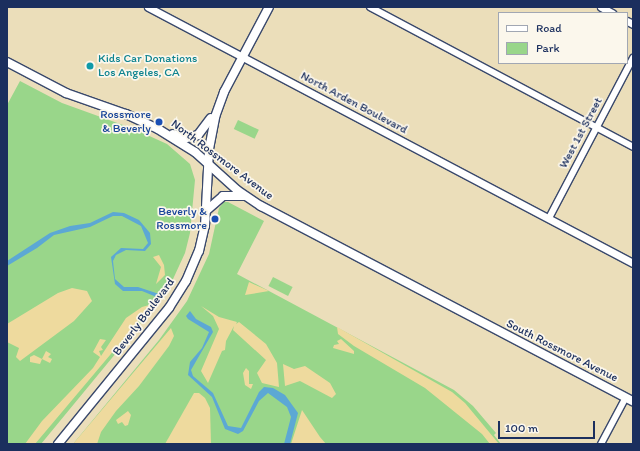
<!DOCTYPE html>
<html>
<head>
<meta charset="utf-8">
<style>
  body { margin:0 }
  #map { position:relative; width:640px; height:451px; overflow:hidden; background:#ebdeba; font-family:Itim,sans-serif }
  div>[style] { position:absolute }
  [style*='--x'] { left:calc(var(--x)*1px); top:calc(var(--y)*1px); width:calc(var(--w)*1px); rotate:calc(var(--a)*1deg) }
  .green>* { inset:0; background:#99d68a; transform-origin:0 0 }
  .sand>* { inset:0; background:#eeda9e }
  .water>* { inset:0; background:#5ca8d4 }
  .roads { filter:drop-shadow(1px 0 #3a496c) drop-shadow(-1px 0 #3a496c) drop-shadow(0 1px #3a496c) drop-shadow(0 -1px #3a496c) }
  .minor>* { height:6px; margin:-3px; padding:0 3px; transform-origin:3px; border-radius:3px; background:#fff }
  .tertiary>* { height:7px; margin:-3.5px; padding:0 3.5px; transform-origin:3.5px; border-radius:3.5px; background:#fff }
  .secondary>* { height:8px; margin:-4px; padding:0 4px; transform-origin:4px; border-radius:4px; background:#fff }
  .dots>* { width:11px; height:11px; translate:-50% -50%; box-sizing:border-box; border:2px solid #fbf7ec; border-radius:50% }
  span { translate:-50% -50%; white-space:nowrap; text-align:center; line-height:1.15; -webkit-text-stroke:3.5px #fbf7ec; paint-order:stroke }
  .culture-label { font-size:12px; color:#0d838f }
  .left { translate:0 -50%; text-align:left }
  .street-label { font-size:12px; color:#1b2f5e }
  .transit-label { font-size:12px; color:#164399 }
  .right { translate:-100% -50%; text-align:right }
  .frame { position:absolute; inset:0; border:8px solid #1b2f5e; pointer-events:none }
  .legend { position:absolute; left:498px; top:12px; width:130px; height:52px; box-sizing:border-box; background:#fbf7ec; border:1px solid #a1a7b3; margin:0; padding:5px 7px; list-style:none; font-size:12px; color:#1b2f5e }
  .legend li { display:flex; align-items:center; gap:8px; height:20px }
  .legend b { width:20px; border:1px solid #a1a7b3 }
  .scale { position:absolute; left:498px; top:421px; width:97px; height:18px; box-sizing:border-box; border:2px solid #1b2f5e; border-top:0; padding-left:5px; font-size:12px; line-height:14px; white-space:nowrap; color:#1b2f5e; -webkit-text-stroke:3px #fbf7ec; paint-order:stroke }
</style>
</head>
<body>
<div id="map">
  <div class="green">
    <i style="clip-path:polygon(20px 81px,62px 103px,134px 129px,167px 144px,190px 164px,195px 180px,190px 233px,185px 253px,168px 290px,41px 444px,7px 444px,7px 105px)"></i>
    <i style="left:238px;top:120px;width:23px;height:10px;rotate:25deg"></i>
    <i style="clip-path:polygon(224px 202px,228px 202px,264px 221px,237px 274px,454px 390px,473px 406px,496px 433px,494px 435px,501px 444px,73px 444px,159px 340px,187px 301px,209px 254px,219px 208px)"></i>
    <i style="left:273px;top:277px;width:22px;height:10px;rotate:27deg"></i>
  </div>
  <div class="sand">
    <i style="clip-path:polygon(159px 255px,164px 265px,165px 275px,156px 284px,161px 267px,153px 257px)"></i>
    <i style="clip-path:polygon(249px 282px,269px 291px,245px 295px)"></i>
    <i style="clip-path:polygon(72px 288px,87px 291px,92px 301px,74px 321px,20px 361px,16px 357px,19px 348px,7px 342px,7px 324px,58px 293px)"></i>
    <i style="clip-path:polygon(153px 304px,35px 444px,25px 444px,42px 421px,93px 368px,100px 357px,93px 352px,100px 339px,106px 340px,101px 347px,103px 350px,99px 351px,101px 356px,126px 318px,142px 307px)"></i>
    <i style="clip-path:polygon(201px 306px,219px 317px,237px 322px,236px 324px,239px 322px,266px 344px,277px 363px,279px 387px,262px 383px,257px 373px,266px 360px,233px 330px,234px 326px,226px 341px,225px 350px,222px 351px,208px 383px,201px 371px,219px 329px,213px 316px)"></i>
    <i style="clip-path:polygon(337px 327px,452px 392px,465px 403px,499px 444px,490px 444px,482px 434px,425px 388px,354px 346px,338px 334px)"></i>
    <i style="clip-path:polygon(171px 328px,174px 336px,169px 346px,139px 386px,116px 411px,101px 432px,97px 444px,73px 444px)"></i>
    <i style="clip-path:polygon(341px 339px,354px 351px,354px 354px,333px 348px,334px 345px,339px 344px,337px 341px)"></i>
    <i style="clip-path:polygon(46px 351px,51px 354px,48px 357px,52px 359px,50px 363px,42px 359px,40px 364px,30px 362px,30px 357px,34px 355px,42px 359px)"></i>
    <i style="clip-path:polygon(283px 364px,294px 369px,305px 366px,330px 383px,336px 394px,332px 398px,300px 381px,285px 386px)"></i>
    <i style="clip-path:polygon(246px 368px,249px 371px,249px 384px,253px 384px,251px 389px,245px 385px,243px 373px)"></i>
    <i style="clip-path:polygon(194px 393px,199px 393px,205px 398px,210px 408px,211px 444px,165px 444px)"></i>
    <i style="clip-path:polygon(302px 410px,320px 437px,326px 444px,291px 444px)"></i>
    <i style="clip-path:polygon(128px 411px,131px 415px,128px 425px,125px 426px,122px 422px,118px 424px,116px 420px)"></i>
  </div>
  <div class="water">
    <i style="clip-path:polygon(113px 212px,124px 213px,139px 220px,150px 233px,151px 244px,145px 251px,126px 250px,116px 255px,113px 261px,115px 279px,124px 287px,138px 287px,159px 294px,159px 298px,142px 291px,123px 291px,115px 284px,111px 257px,121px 248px,143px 249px,148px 243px,141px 226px,122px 216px,113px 216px,90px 227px,54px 235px,37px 248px,7px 266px,7px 261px,50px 233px,70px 226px,90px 223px)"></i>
    <i style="clip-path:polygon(190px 311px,196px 319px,211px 327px,213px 332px,191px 370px,193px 376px,213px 393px,228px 426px,241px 428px,259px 392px,264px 387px,273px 388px,285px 395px,298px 413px,290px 444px,284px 444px,291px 417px,287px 407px,268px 393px,259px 401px,243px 431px,238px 434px,225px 429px,212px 397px,188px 375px,190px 362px,202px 348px,209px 332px,188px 319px,186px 316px)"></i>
  </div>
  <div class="roads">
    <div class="minor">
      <i style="--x:370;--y:7;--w:298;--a:28"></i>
      <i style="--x:549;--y:218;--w:181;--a:-62.3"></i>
      <i style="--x:601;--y:444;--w:53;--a:-62"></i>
    </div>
    <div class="tertiary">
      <i style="--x:148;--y:7;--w:548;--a:27.83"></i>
      <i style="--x:601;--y:7;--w:13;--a:29"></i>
      <i style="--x:627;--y:21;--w:7;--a:27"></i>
    </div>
    <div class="secondary">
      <i style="--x:7;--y:62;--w:67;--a:27.7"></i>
      <i style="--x:66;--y:93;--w:64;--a:19.3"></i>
      <i style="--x:126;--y:114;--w:35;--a:25"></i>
      <i style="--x:158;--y:129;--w:44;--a:31.9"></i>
      <i style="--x:195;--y:152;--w:57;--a:42.1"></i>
      <i style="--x:237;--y:190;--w:29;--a:34"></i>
      <i style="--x:261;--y:206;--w:420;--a:27.7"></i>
      <i style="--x:173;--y:134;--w:14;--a:17"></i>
      <i style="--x:186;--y:138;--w:12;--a:-14"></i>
      <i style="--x:198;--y:135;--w:21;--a:-53"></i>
      <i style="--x:207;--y:210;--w:21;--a:-41"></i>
      <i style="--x:223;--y:196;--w:21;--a:0"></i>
      <i style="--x:58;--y:444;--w:176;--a:-50.8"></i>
      <i style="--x:169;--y:308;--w:32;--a:-58"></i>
      <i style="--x:186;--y:281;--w:33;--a:-67"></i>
      <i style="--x:199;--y:251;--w:26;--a:-77"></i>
      <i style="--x:205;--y:226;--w:77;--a:-87"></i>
      <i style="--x:209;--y:149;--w:33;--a:-79"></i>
      <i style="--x:215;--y:117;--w:27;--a:-70"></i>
      <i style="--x:224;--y:92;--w:96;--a:-62.1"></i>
    </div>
  </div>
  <div class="dots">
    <i style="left:90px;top:66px;background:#0f9aa8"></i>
    <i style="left:159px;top:122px;background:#1a4fb4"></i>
    <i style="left:215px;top:219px;background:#1a4fb4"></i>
  </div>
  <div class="culture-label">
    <span class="left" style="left:98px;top:66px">Kids Car Donations<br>Los Angeles, CA</span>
  </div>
  <div class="street-label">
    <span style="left:354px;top:103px;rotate:28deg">North Arden Boulevard</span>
    <span style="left:581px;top:133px;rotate:-62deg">West 1st Street</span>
    <span style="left:222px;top:160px;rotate:37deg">North Rossmore Avenue</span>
    <span style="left:144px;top:317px;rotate:-53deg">Beverly Boulevard</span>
    <span style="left:562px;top:351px;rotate:27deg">South Rossmore Avenue</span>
  </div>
  <div class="transit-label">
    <span class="right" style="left:151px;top:122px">Rossmore<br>&amp; Beverly</span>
    <span class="right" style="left:207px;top:219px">Beverly &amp;<br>Rossmore</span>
  </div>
  <div class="frame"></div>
  <ul class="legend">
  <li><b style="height:5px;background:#fff"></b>Road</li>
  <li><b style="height:11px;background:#99d68a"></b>Park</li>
  </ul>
  <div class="scale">100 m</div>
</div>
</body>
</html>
